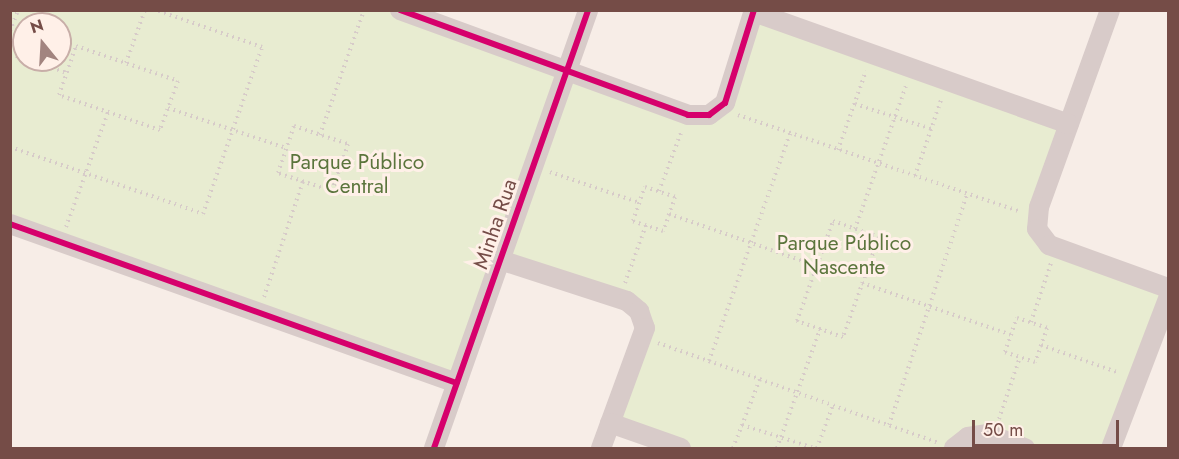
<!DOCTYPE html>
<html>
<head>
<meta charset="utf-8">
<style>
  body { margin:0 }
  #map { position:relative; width:1179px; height:459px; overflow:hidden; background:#f7ede7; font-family:Jost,sans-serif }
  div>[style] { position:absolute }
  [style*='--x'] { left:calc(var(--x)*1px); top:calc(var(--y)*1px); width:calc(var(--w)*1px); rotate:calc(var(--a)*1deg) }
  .green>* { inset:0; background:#e8ecd1 }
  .path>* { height:4px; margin-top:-2px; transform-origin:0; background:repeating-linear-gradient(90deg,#d7cbc9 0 1.5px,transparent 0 6px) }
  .minor>* { height:20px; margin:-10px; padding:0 10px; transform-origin:10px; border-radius:10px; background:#d8cbc9 }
  .cycleway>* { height:6px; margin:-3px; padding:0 3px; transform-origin:3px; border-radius:3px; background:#d6006c }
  span { translate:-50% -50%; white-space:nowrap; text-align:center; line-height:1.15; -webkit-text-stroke:6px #fff0e8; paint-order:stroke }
  .park-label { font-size:21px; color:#5b753c }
  .street-label { font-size:21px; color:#754c47 }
  .frame { position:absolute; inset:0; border:12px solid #754c47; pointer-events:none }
  .north { position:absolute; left:12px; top:12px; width:60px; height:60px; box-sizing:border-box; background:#fff0e8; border:2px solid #c8aea8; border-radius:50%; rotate:342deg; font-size:16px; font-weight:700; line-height:24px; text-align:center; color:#754c47 }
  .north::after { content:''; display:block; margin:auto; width:21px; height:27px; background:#a2847f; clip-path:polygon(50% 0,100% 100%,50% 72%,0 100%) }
  .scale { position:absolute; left:972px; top:420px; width:147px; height:27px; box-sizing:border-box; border:3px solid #754c47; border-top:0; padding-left:8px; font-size:18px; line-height:21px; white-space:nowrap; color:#754c47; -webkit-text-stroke:4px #fff0e8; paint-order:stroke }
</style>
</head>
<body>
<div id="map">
  <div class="green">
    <i style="clip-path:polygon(evenodd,11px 11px,400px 11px,688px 115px,717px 108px,754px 12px,1069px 124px,1037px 229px,1168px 288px,1111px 448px,1025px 448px,993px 436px,954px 448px,681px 448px,610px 423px,639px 311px,500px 260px,457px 383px,11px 224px,11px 11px,24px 24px,60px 24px,60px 60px,24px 60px,24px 24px)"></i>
  </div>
  <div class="path">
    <i style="--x:10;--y:31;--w:22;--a:-69"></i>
    <i style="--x:76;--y:46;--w:108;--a:18.9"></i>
    <i style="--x:178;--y:81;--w:52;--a:110.2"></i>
    <i style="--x:160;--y:130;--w:107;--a:-160.9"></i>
    <i style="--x:59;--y:95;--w:52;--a:-70.9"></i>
    <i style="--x:10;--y:54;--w:15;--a:16"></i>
    <i style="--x:29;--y:60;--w:40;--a:18.9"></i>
    <i style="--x:126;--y:63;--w:56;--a:-70.3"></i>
    <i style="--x:855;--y:104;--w:81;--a:18"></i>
    <i style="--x:168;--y:108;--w:125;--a:18.7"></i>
    <i style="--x:738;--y:115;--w:299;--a:18.9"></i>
    <i style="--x:294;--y:126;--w:57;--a:18.4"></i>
    <i style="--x:348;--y:144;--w:50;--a:108.8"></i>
    <i style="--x:332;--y:191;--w:57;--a:-161.6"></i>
    <i style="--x:278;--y:173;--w:50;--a:-71.2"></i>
    <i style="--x:320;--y:135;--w:133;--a:-70.6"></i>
    <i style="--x:10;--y:147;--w:204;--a:19.1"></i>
    <i style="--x:203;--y:214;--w:177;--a:-70.5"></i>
    <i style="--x:262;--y:47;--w:112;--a:-160.8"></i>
    <i style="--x:838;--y:150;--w:84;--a:-70.5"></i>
    <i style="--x:550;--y:172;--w:95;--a:19"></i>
    <i style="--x:915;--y:176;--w:83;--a:-71.1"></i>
    <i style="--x:645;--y:187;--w:32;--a:18"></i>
    <i style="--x:675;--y:197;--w:36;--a:109"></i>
    <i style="--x:663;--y:231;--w:32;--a:-162"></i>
    <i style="--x:633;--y:221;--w:36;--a:-71"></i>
    <i style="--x:659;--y:191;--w:65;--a:-69.3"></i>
    <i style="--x:669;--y:214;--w:157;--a:19.4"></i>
    <i style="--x:833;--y:221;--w:49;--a:19.2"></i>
    <i style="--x:879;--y:237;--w:106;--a:109.8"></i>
    <i style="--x:843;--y:337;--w:49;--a:-160.8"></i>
    <i style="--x:797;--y:321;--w:106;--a:-70.2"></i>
    <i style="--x:66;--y:227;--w:122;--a:-69.9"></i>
    <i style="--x:855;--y:229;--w:152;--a:-70.4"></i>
    <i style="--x:625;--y:283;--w:62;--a:-70.1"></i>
    <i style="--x:862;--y:283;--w:158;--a:19.2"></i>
    <i style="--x:264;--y:297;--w:122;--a:-71.4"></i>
    <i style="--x:1017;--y:318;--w:32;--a:18"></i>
    <i style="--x:1047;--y:328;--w:36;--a:109"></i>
    <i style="--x:1035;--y:362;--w:32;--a:-162"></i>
    <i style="--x:1005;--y:352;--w:36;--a:-71"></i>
    <i style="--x:1031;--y:322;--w:62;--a:-71.3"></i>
    <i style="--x:658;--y:343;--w:298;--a:19.6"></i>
    <i style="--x:1041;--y:345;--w:83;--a:19.7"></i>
    <i style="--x:709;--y:361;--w:242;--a:-70.4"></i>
    <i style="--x:999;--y:419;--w:65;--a:-71.3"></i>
    <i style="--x:742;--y:425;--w:76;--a:17.7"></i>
    <i style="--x:889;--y:425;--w:244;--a:-71.3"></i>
    <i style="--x:733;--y:448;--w:74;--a:-68.6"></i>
    <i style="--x:777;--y:448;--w:127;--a:-70.1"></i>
    <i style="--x:817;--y:448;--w:46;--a:-69.6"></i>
  </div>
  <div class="minor">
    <i style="--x:400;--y:10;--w:307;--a:20"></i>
    <i style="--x:688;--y:115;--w:21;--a:0"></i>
    <i style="--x:709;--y:115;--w:20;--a:-37"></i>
    <i style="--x:725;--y:103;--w:97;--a:-72.7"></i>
    <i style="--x:1110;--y:10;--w:209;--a:109.8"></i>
    <i style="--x:1039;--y:207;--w:22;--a:95"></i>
    <i style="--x:1037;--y:229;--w:20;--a:53"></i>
    <i style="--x:1049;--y:245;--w:127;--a:19.9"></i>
    <i style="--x:754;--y:12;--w:334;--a:19.6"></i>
    <i style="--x:10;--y:224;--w:474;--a:19.6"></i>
    <i style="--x:500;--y:260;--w:133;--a:17.9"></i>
    <i style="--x:627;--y:301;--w:16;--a:40"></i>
    <i style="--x:639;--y:311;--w:18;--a:71"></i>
    <i style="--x:645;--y:328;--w:128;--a:110.1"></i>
    <i style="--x:610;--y:423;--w:75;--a:19.4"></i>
    <i style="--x:434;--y:448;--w:464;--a:-70.6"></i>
    <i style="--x:954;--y:448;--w:18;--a:-38"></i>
    <i style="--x:968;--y:437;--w:20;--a:-9"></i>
    <i style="--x:988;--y:434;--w:40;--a:21"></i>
    <i style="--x:1111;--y:448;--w:160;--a:-69.1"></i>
  </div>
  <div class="cycleway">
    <i style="--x:400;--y:10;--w:307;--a:20"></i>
    <i style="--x:688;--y:115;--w:21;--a:0"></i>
    <i style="--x:709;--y:115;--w:20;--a:-37"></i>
    <i style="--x:725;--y:103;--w:97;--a:-72.7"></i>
    <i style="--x:10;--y:224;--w:474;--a:19.6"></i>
    <i style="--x:434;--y:448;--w:464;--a:-70.6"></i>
  </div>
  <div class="park-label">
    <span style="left:357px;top:174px">Parque Público<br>Central</span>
    <span style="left:844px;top:255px">Parque Público<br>Nascente</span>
  </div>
  <div class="street-label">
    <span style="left:495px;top:224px;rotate:-71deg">Minha Rua</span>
  </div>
  <div class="frame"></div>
  <div class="north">N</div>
  <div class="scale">50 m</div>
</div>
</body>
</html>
